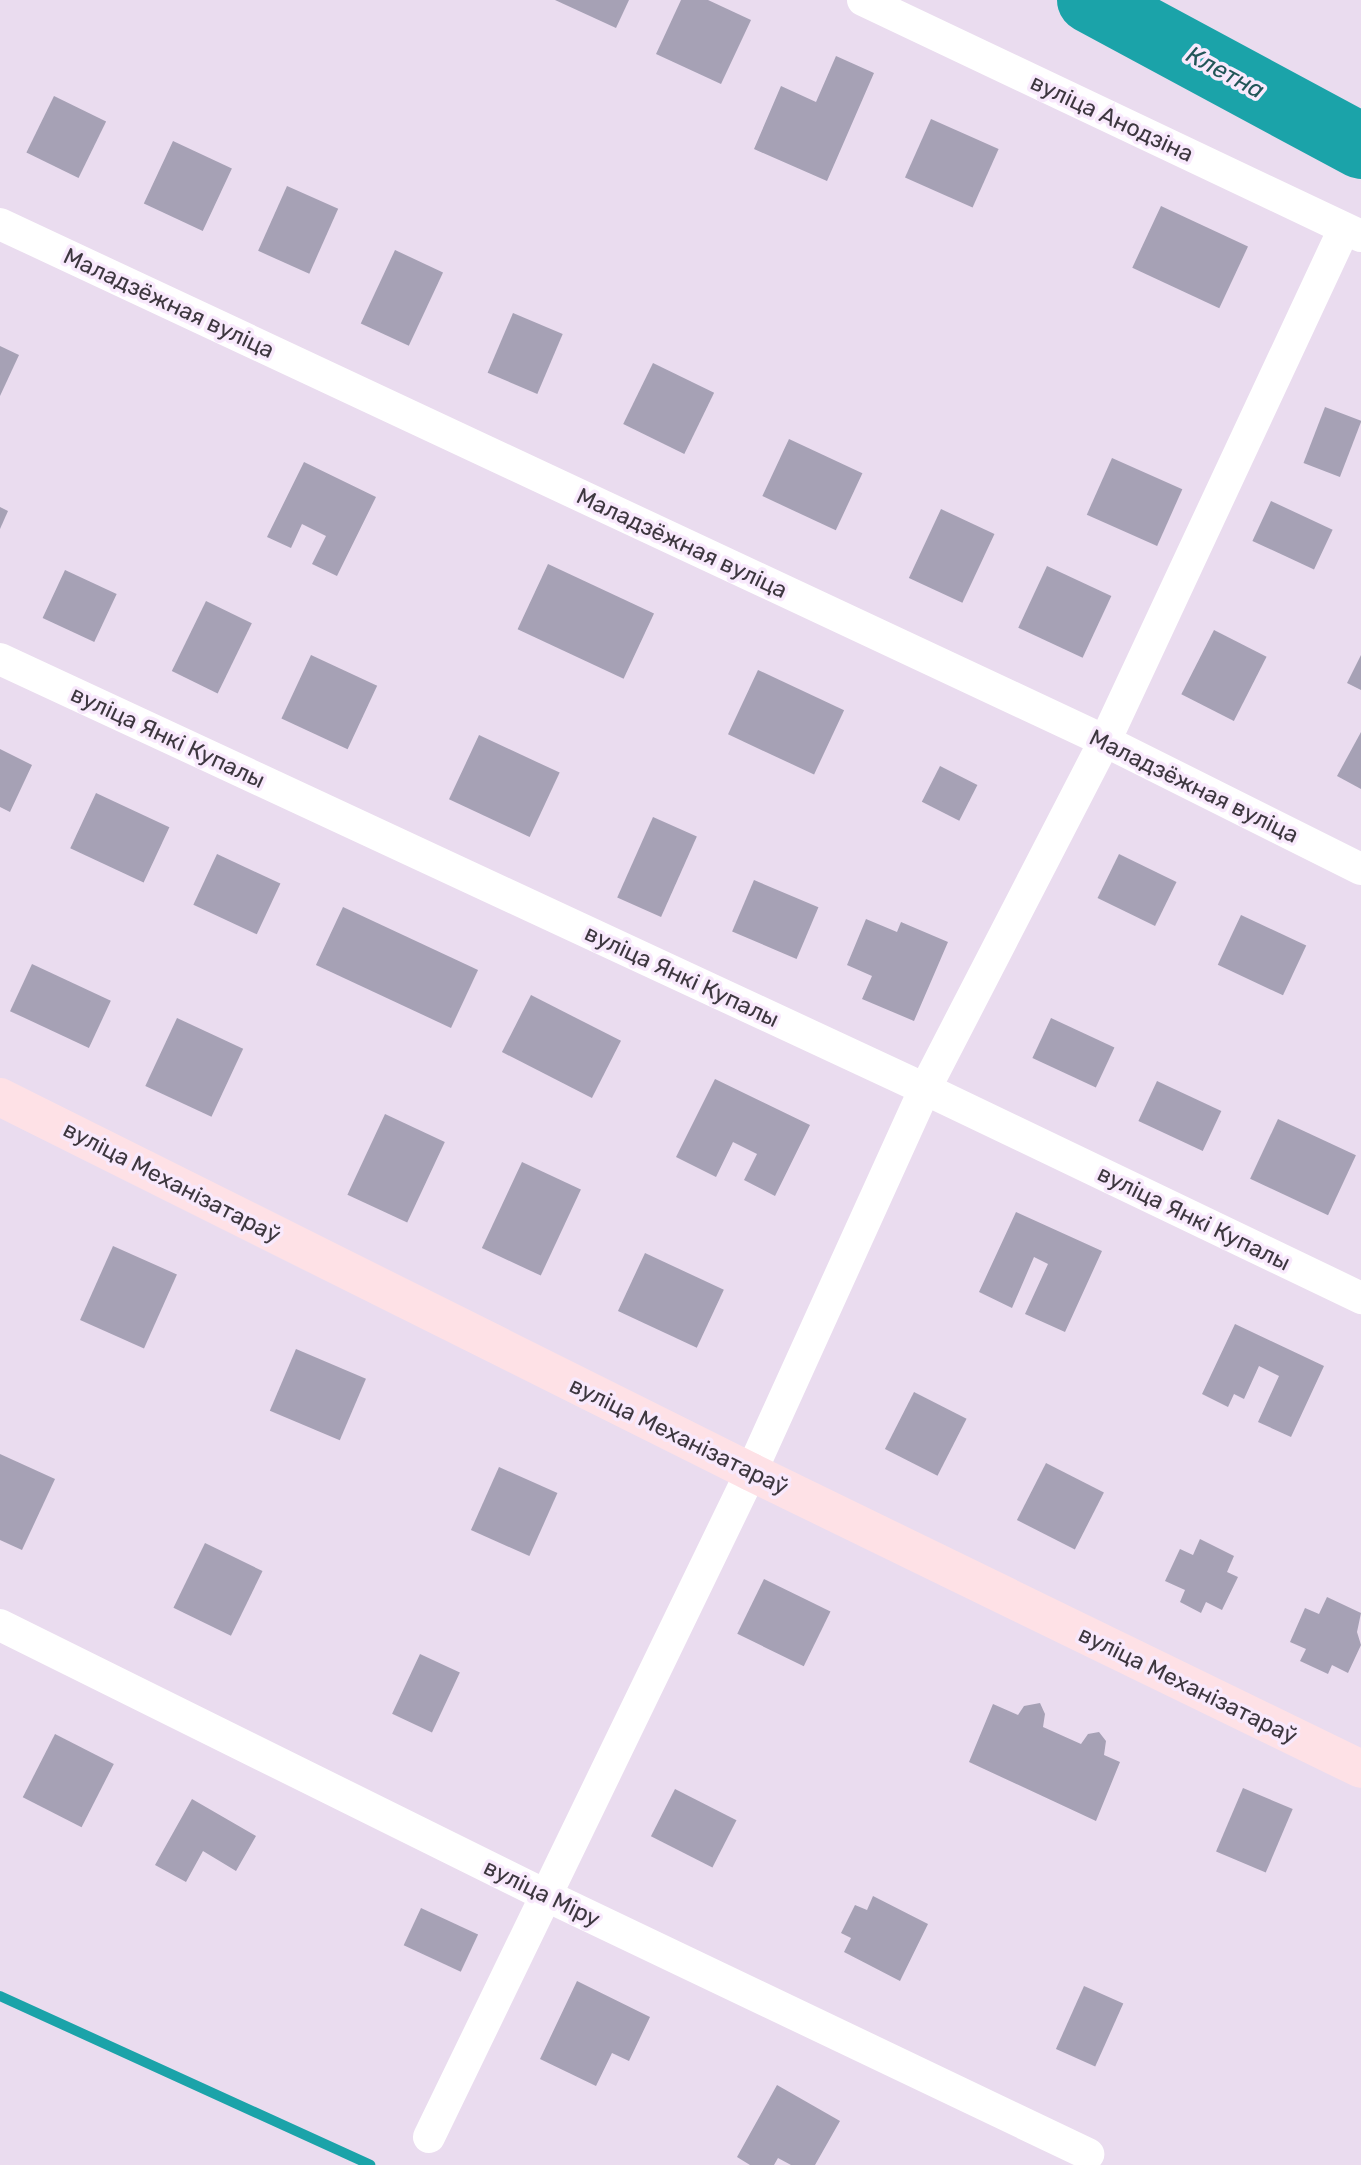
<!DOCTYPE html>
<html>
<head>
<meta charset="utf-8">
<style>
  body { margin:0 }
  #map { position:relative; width:1361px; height:2165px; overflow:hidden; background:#eadcef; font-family:Rubik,sans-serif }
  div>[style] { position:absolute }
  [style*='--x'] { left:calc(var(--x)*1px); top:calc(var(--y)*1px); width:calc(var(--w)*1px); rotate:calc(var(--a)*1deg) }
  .stream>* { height:10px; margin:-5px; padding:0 5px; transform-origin:5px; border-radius:5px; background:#1ba3a9 }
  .river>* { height:66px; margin:-33px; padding:0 33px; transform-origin:33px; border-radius:33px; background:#1ba3a9 }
  .building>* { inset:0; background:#a6a1b5; transform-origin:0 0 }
  .street>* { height:32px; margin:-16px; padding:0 16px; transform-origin:16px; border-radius:16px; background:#fff }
  .secondary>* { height:38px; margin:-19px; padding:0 19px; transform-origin:19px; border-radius:19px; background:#fee1e6 }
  span { translate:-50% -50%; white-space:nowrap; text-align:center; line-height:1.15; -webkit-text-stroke:7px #f8e9fc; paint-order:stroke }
  .street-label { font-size:23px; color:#3d373f }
  .water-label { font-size:24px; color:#225658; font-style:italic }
</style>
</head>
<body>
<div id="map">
  <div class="stream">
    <i style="--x:0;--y:1996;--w:407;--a:24.5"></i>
  </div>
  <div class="river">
    <i style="--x:1090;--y:0;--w:308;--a:28.3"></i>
  </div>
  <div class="building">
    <i style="clip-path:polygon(555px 0,629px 0,616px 28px)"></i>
    <i style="clip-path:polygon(681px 0,708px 0,751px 20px,721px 84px,656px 54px)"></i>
    <i style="clip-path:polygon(836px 56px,874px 73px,827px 181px,754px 149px,781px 86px,816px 102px)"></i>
    <i style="left:54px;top:96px;width:58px;height:63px;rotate:26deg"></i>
    <i style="left:931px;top:119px;width:74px;height:64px;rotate:24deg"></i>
    <i style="left:173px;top:141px;width:65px;height:69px;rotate:25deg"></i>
    <i style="left:287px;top:186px;width:56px;height:71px;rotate:24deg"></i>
    <i style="left:1161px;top:206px;width:96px;height:68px;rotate:25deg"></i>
    <i style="left:395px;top:250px;width:53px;height:81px;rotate:25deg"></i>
    <i style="left:513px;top:313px;width:54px;height:65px;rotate:23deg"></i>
    <i style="clip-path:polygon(0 346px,19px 355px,0 396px)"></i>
    <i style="left:653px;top:363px;width:68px;height:68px;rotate:26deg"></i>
    <i style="left:1325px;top:407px;width:39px;height:60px;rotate:21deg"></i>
    <i style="left:789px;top:439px;width:81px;height:63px;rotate:25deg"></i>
    <i style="left:1112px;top:458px;width:77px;height:62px;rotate:24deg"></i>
    <i style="clip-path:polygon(304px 462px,376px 497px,337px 576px,312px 564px,326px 536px,302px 524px,291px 548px,267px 537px)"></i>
    <i style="left:1271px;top:501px;width:68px;height:44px;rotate:25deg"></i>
    <i style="clip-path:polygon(0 507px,8px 511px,0 529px)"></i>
    <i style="left:941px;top:509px;width:59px;height:76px;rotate:25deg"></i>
    <i style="left:548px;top:564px;width:117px;height:72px;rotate:25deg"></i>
    <i style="left:1047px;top:566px;width:71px;height:68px;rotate:25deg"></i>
    <i style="left:65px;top:570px;width:57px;height:53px;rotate:25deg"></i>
    <i style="left:206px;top:601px;width:51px;height:78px;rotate:26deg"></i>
    <i style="left:1214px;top:630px;width:59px;height:72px;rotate:27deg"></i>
    <i style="left:311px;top:655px;width:73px;height:70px;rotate:25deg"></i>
    <i style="clip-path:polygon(1361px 655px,1361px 690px,1347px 683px)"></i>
    <i style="left:758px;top:670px;width:95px;height:71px;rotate:25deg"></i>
    <i style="clip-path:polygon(1361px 732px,1361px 789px,1337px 776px)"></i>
    <i style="left:479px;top:735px;width:89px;height:71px;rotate:25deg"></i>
    <i style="clip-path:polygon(0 749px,32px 765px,10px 812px,0 807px)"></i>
    <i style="left:940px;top:766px;width:42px;height:40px;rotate:27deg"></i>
    <i style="left:96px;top:793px;width:81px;height:61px;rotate:25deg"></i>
    <i style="left:653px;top:817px;width:48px;height:88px;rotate:24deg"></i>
    <i style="left:217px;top:854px;width:70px;height:56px;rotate:25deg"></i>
    <i style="left:1119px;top:854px;width:64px;height:49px;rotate:26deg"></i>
    <i style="left:754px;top:880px;width:70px;height:56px;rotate:23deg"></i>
    <i style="left:343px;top:907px;width:149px;height:64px;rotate:25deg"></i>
    <i style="left:1241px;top:915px;width:72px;height:55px;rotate:25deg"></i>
    <i style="clip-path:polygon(866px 919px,897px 932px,901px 922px,948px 942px,914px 1021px,862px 999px,872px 976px,847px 965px)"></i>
    <i style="left:32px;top:964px;width:87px;height:52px;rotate:25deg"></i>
    <i style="left:531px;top:995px;width:101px;height:64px;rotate:27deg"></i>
    <i style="left:177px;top:1018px;width:73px;height:75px;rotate:25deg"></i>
    <i style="left:1051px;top:1018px;width:70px;height:44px;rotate:25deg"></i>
    <i style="clip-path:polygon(715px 1079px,810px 1125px,775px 1196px,744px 1180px,757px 1154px,733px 1142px,716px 1177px,676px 1157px)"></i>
    <i style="left:1157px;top:1081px;width:71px;height:44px;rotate:25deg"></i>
    <i style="left:385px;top:1114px;width:66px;height:89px;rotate:25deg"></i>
    <i style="left:1278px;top:1119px;width:86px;height:66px;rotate:25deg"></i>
    <i style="left:522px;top:1162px;width:65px;height:95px;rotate:25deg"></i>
    <i style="clip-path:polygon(1016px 1212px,1102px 1251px,1065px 1332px,1025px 1314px,1048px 1264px,1034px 1257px,1012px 1308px,979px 1292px)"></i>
    <i style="left:113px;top:1246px;width:70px;height:81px;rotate:24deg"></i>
    <i style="left:645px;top:1253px;width:87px;height:64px;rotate:25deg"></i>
    <i style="clip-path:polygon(1235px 1324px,1324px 1366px,1291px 1437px,1258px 1422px,1279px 1376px,1259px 1366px,1244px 1399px,1234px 1394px,1228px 1407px,1202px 1394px)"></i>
    <i style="left:296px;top:1349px;width:76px;height:67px;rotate:23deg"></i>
    <i style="left:914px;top:1392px;width:59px;height:64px;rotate:27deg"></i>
    <i style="clip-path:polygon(0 1454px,55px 1479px,22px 1550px,0 1540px)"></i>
    <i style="left:1046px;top:1463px;width:65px;height:64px;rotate:27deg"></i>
    <i style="left:499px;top:1467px;width:64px;height:69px;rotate:24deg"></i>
    <i style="clip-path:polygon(1200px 1539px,1234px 1556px,1227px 1572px,1238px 1577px,1222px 1610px,1206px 1602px,1201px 1613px,1180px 1602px,1185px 1590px,1165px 1581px,1180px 1549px,1193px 1555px)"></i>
    <i style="left:205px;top:1543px;width:64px;height:72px;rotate:26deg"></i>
    <i style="left:764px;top:1579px;width:74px;height:61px;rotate:26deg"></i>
    <i style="clip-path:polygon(1327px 1597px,1361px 1613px,1357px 1632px,1361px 1645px,1348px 1673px,1332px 1665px,1328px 1674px,1300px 1661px,1306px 1649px,1290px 1642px,1305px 1608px,1319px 1614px)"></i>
    <i style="left:420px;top:1654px;width:44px;height:66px;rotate:25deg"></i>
    <i style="clip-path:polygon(1040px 1703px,1045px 1714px,1043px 1727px,1081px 1744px,1088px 1734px,1099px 1732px,1106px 1741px,1104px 1755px,1120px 1762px,1096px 1821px,969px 1762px,993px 1704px,1018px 1715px,1024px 1706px)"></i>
    <i style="left:55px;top:1734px;width:66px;height:71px;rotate:27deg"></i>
    <i style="left:1243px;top:1788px;width:54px;height:69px;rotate:23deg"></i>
    <i style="left:675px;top:1789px;width:69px;height:53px;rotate:27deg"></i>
    <i style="clip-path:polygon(192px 1799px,256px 1836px,236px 1871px,203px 1851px,186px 1882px,155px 1865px)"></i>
    <i style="clip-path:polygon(873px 1896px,928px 1924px,900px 1981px,844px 1952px,851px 1938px,841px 1933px,855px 1905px,867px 1910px)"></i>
    <i style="left:421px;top:1908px;width:63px;height:41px;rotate:25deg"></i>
    <i style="clip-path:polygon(577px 1981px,650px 2017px,629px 2061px,612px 2053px,596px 2086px,540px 2059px)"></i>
    <i style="left:1084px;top:1986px;width:43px;height:69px;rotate:24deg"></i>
    <i style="clip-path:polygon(777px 2085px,840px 2121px,815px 2165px,791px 2165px,778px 2158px,774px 2165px,750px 2165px,737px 2157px)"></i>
  </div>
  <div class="street">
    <i style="--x:863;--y:0;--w:551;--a:25.36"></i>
    <i style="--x:0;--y:224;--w:1220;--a:25.07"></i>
    <i style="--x:1105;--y:741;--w:286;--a:26.6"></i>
    <i style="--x:0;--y:659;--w:1020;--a:24.93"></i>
    <i style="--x:925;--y:1089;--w:484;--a:25.6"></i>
    <i style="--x:0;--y:1625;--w:608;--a:26.35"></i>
    <i style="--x:545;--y:1895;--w:602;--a:25.5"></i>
    <i style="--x:429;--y:2137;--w:739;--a:-64.16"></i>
    <i style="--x:751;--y:1472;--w:421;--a:-65.6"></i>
    <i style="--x:925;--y:1089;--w:392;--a:-62.7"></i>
    <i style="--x:1105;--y:741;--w:565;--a:-64.98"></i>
  </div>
  <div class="secondary">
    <i style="--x:0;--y:1097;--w:839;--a:26.53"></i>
    <i style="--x:751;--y:1472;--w:678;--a:25.96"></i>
  </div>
  <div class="street-label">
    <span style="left:1112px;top:118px;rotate:25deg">вуліца Анодзіна</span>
    <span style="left:169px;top:303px;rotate:25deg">Маладзёжная вуліца</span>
    <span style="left:682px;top:543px;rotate:25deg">Маладзёжная вуліца</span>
    <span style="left:168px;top:737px;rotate:25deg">вуліца Янкі Купалы</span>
    <span style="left:1194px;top:786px;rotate:26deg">Маладзёжная вуліца</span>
    <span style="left:682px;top:976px;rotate:25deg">вуліца Янкі Купалы</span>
    <span style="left:172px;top:1182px;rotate:27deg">вуліца Механізатараў</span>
    <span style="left:1194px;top:1218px;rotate:26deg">вуліца Янкі Купалы</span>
    <span style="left:679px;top:1436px;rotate:26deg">вуліца Механізатараў</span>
    <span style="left:1188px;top:1685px;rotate:26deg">вуліца Механізатараў</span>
    <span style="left:542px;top:1893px;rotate:26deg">вуліца Міру</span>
  </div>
  <div class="water-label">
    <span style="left:1225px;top:73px;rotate:28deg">Клетна</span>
  </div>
</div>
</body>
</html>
